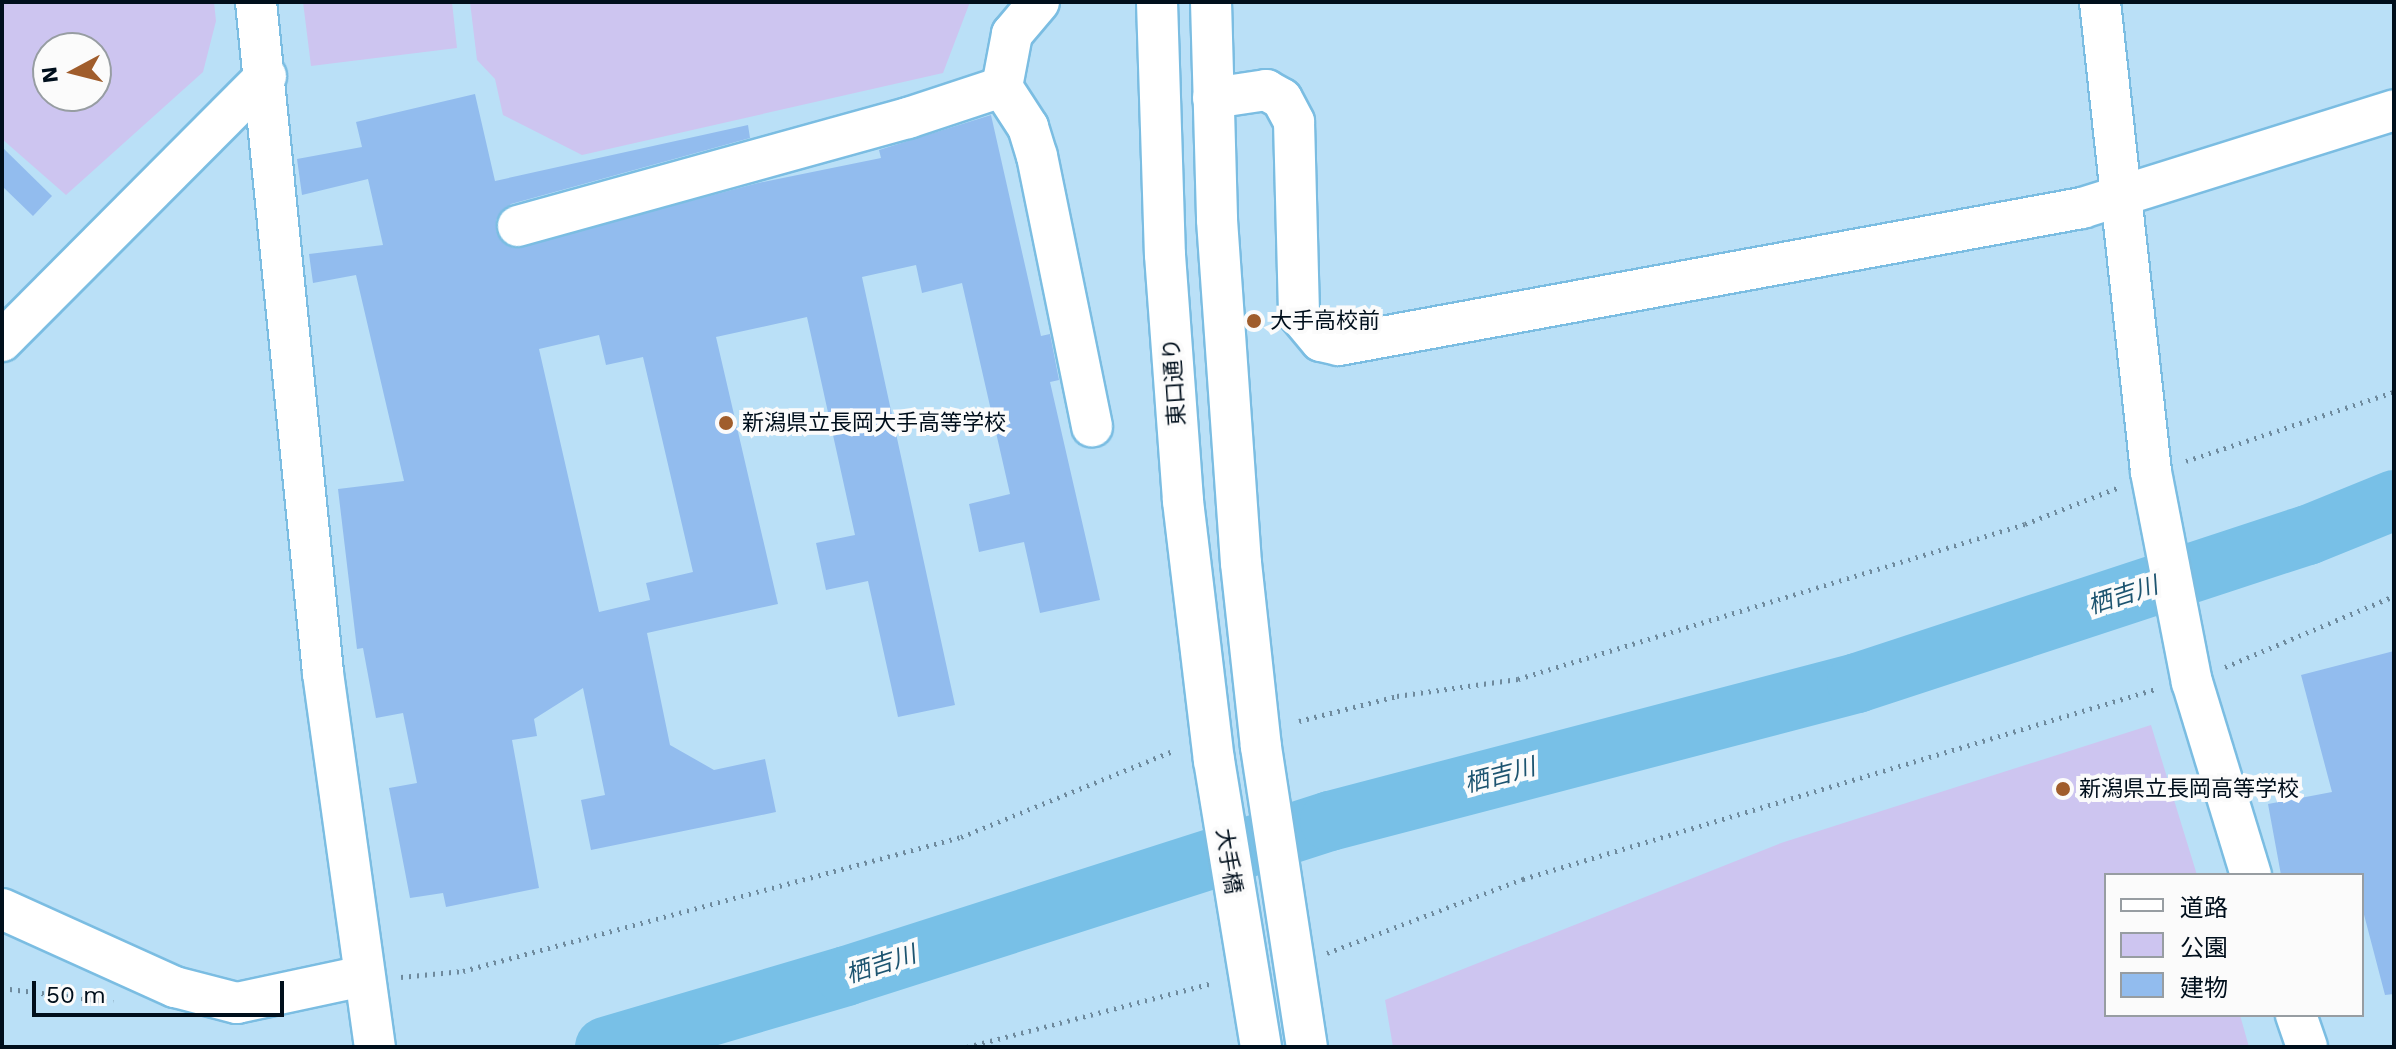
<!DOCTYPE html>
<html>
<head>
<meta charset="utf-8">
<style>
  body { margin:0 }
  #map { position:relative; width:2396px; height:1049px; overflow:hidden; background:#bae0f7; font-family:"Work Sans","Noto Sans JP",sans-serif }
  div>[style] { position:absolute }
  [style*='--x'] { left:calc(var(--x)*1px); top:calc(var(--y)*1px); width:calc(var(--w)*1px); rotate:calc(var(--a)*1deg) }
  .green>* { inset:0; background:#cdc5f0 }
  .river>* { height:60px; margin:-30px; padding:0 30px; transform-origin:30px; border-radius:30px; background:#78c0e7 }
  .building>* { inset:0; background:#92bcee }
  .path>* { height:5px; margin-top:-2.5px; transform-origin:0; background:repeating-linear-gradient(90deg,#6e8a9d 0 2px,transparent 0 8px) }
  .roads { filter:drop-shadow(2px 0 #7bbde2) drop-shadow(-2px 0 #7bbde2) drop-shadow(0 2px #7bbde2) drop-shadow(0 -2px #7bbde2) }
  .minor>* { height:40px; margin:-20px; padding:0 20px; transform-origin:20px; border-radius:20px; background:#fff }
  .dots>* { width:22px; height:22px; translate:-50% -50%; box-sizing:border-box; border:4px solid #fbfbfb; border-radius:50% }
  span { translate:-50% -50%; white-space:nowrap; text-align:center; line-height:1.15; -webkit-text-stroke:8px #fbfbfb; paint-order:stroke }
  .poi-label { font-size:22px; color:#000f1c }
  .left { translate:0 -50%; text-align:left }
  .street-label { font-size:22px; color:#000f1c }
  .water-label { font-size:24px; color:#1d5470; font-style:italic }
  .frame { position:absolute; inset:0; border:4px solid #000f1c; pointer-events:none }
  .legend { position:absolute; left:2104px; top:873px; width:260px; height:144px; box-sizing:border-box; background:#fbfbfb; border:2px solid #979da2; margin:0; padding:10px 14px; list-style:none; font-size:24px; color:#000f1c }
  .legend li { display:flex; align-items:center; gap:16px; height:40px }
  .legend b { width:40px; border:2px solid #979da2 }
  .north { position:absolute; left:32px; top:32px; width:80px; height:80px; box-sizing:border-box; background:#fbfbfb; border:2px solid #979da2; border-radius:50%; rotate:263deg; font-size:22px; font-weight:700; line-height:32px; text-align:center; color:#000f1c }
  .north::after { content:''; display:block; margin:auto; width:28px; height:36px; background:#a05d2c; clip-path:polygon(50% 0,100% 100%,50% 72%,0 100%) }
  .scale { position:absolute; left:32px; top:981px; width:252px; height:36px; box-sizing:border-box; border:4px solid #000f1c; border-top:0; padding-left:10px; font-size:24px; line-height:28px; white-space:nowrap; color:#000f1c; -webkit-text-stroke:6px #fbfbfb; paint-order:stroke }
</style>
</head>
<body>
<div id="map">
  <div class="green">
    <i style="clip-path:polygon(evenodd,2px 2px,214px 2px,216px 21px,203px 72px,66px 195px,2px 139px,2px 2px,48px 48px,96px 48px,96px 96px,48px 96px,48px 48px)"></i>
    <i style="clip-path:polygon(303px 2px,452px 2px,457px 48px,311px 66px)"></i>
    <i style="clip-path:polygon(470px 2px,970px 2px,943px 73px,582px 155px,503px 115px,495px 79px,477px 60px)"></i>
    <i style="clip-path:polygon(2151px 725px,2197px 875px,2106px 875px,2106px 1015px,2240px 1015px,2249px 1047px,1393px 1047px,1385px 1000px,1781px 843px)"></i>
  </div>
  <div class="river">
    <i style="--x:605;--y:1047;--w:251;--a:-16.4"></i>
    <i style="--x:846;--y:976;--w:508;--a:-17.76"></i>
    <i style="--x:1330;--y:821;--w:545;--a:-14.67"></i>
    <i style="--x:1857;--y:683;--w:475;--a:-18.2"></i>
    <i style="--x:2308;--y:535;--w:93;--a:-22.1"></i>
  </div>
  <div class="building">
    <i style="clip-path:polygon(evenodd,475px 94px,495px 181px,748px 125px,750px 138px,511px 204px,496px 220px,496px 231px,513px 248px,758px 183px,881px 158px,879px 150px,991px 115px,1041px 336px,1050px 334px,1059px 380px,1050px 382px,1100px 600px,1040px 613px,1024px 542px,979px 552px,969px 504px,1010px 494px,962px 283px,922px 293px,916px 265px,862px 277px,955px 705px,898px 717px,868px 581px,826px 590px,816px 543px,855px 535px,807px 317px,716px 337px,778px 604px,647px 633px,670px 745px,714px 770px,765px 759px,776px 812px,591px 850px,581px 800px,605px 795px,583px 688px,534px 719px,537px 736px,512px 740px,539px 888px,446px 907px,443px 893px,410px 898px,389px 788px,417px 783px,403px 713px,376px 718px,363px 648px,357px 649px,338px 489px,404px 481px,356px 275px,313px 283px,309px 254px,383px 245px,368px 179px,302px 195px,297px 159px,362px 147px,356px 122px,475px 94px,599px 335px,606px 365px,643px 357px,693px 572px,646px 583px,650px 600px,599px 612px,539px 349px,599px 335px)"></i>
    <i style="clip-path:polygon(2px 147px,52px 196px,33px 216px,2px 186px)"></i>
    <i style="clip-path:polygon(2394px 651px,2394px 994px,2385px 995px,2362px 907px,2362px 875px,2281px 875px,2268px 804px,2332px 792px,2301px 675px)"></i>
  </div>
  <div class="path">
    <i style="--x:2186;--y:461;--w:219;--a:-18.4"></i>
    <i style="--x:2225;--y:667;--w:183;--a:-22.8"></i>
    <i style="--x:1299;--y:721;--w:101;--a:-14.3"></i>
    <i style="--x:1397;--y:696;--w:122;--a:-8"></i>
    <i style="--x:1518;--y:679;--w:530;--a:-17"></i>
    <i style="--x:2025;--y:524;--w:99;--a:-21.4"></i>
    <i style="--x:1327;--y:953;--w:210;--a:-20.7"></i>
    <i style="--x:1523;--y:879;--w:661;--a:-16.71"></i>
    <i style="--x:401;--y:977;--w:62;--a:-5.5"></i>
    <i style="--x:463;--y:971;--w:516;--a:-15.06"></i>
    <i style="--x:961;--y:837;--w:229;--a:-22.1"></i>
    <i style="--x:2;--y:988;--w:112;--a:7.2"></i>
    <i style="--x:967;--y:1047;--w:254;--a:-14.6"></i>
  </div>
  <div class="roads">
    <div class="minor">
      <i style="--x:256;--y:2;--w:674;--a:84.3"></i>
      <i style="--x:323;--y:673;--w:378;--a:82.1"></i>
      <i style="--x:1039;--y:2;--w:42;--a:130.2"></i>
      <i style="--x:1012;--y:34;--w:54;--a:100.7"></i>
      <i style="--x:1002;--y:87;--w:48;--a:57"></i>
      <i style="--x:1028;--y:127;--w:30;--a:73"></i>
      <i style="--x:1037;--y:156;--w:276;--a:78.5"></i>
      <i style="--x:1157;--y:2;--w:253;--a:88.2"></i>
      <i style="--x:1165;--y:255;--w:247;--a:85.8"></i>
      <i style="--x:1183;--y:501;--w:261;--a:83.2"></i>
      <i style="--x:1214;--y:760;--w:291;--a:80.7"></i>
      <i style="--x:1211;--y:2;--w:218;--a:88.4"></i>
      <i style="--x:1217;--y:220;--w:344;--a:86"></i>
      <i style="--x:1241;--y:563;--w:185;--a:83.8"></i>
      <i style="--x:1261;--y:747;--w:304;--a:81.3"></i>
      <i style="--x:2100;--y:2;--w:473;--a:83.8"></i>
      <i style="--x:2151;--y:472;--w:214;--a:79"></i>
      <i style="--x:2192;--y:682;--w:202;--a:73"></i>
      <i style="--x:1213;--y:98;--w:54;--a:-8.6"></i>
      <i style="--x:1266;--y:90;--w:18;--a:29"></i>
      <i style="--x:1282;--y:99;--w:26;--a:62"></i>
      <i style="--x:1294;--y:122;--w:193;--a:88.5"></i>
      <i style="--x:1299;--y:315;--w:34;--a:50"></i>
      <i style="--x:1321;--y:341;--w:18;--a:13"></i>
      <i style="--x:1339;--y:345;--w:756;--a:-10.45"></i>
      <i style="--x:2082;--y:208;--w:327;--a:-17.4"></i>
      <i style="--x:518;--y:226;--w:405;--a:-15.5"></i>
      <i style="--x:908;--y:118;--w:99;--a:-18.3"></i>
      <i style="--x:2;--y:341;--w:374;--a:-45.1"></i>
      <i style="--x:2;--y:909;--w:190;--a:24.3"></i>
      <i style="--x:175;--y:987;--w:64;--a:14.5"></i>
      <i style="--x:237;--y:1003;--w:129;--a:-12.1"></i>
      <i style="--x:2296;--y:1015;--w:34;--a:71"></i>
    </div>
  </div>
  <div class="dots">
    <i style="left:1254px;top:321px;background:#a05d2c"></i>
    <i style="left:726px;top:423px;background:#a05d2c"></i>
    <i style="left:2063px;top:789px;background:#a05d2c"></i>
  </div>
  <div class="poi-label">
    <span class="left" style="left:1270px;top:321px">大手高校前</span>
    <span class="left" style="left:742px;top:423px">新潟県立長岡大手高等学校</span>
    <span class="left" style="left:2079px;top:789px">新潟県立長岡高等学校</span>
  </div>
  <div class="street-label">
    <span style="left:1174px;top:382px;rotate:-94deg">東口通り</span>
    <span style="left:1229px;top:861px;rotate:81deg">大手橋</span>
  </div>
  <div class="water-label">
    <span style="left:2123px;top:596px;rotate:-18deg">栖吉川</span>
    <span style="left:1500px;top:776px;rotate:-15deg">栖吉川</span>
    <span style="left:881px;top:965px;rotate:-18deg">栖吉川</span>
  </div>
  <div class="frame"></div>
  <ul class="legend">
  <li><b style="height:10px;background:#fff"></b>道路</li>
  <li><b style="height:22px;background:#cdc5f0"></b>公園</li>
  <li><b style="height:22px;background:#92bcee"></b>建物</li>
  </ul>
  <div class="north">N</div>
  <div class="scale">50 m</div>
</div>
</body>
</html>
